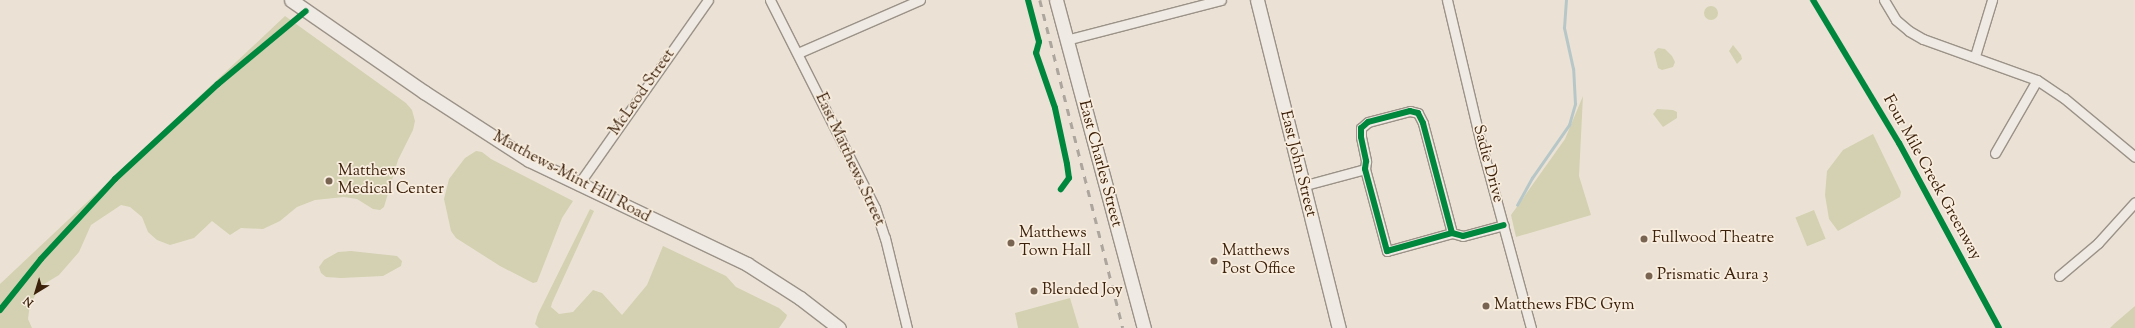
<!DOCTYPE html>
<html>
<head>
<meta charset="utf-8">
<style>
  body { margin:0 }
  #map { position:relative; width:2135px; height:328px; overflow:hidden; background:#ebe2d5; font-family:"Sorts Mill Goudy",serif }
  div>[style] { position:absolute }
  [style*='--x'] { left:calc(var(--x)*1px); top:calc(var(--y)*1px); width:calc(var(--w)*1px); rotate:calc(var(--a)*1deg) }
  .green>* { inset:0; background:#d3d1b1; transform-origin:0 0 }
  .round { border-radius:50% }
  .stream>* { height:2.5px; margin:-1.25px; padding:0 1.25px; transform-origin:1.25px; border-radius:1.25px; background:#b7c7c8 }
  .roads { filter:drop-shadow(1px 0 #9b9288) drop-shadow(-1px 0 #9b9288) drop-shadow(0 1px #9b9288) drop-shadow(0 -1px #9b9288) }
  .street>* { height:9px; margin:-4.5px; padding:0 4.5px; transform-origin:4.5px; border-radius:4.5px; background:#efeae3 }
  .secondary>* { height:13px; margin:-6.5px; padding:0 6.5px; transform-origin:6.5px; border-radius:6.5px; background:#efeae3 }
  .rail>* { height:2.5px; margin-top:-1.25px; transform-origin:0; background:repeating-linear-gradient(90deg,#aca69e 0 7px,transparent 0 14px) }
  .cycleway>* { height:6px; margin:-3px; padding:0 3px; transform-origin:3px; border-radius:3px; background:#00873e }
  .dots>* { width:11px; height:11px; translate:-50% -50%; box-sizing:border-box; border:2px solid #f8edde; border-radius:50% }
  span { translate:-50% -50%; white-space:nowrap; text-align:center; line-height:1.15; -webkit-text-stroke:3.5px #f8edde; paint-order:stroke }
  .street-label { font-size:16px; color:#3b200a }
  .poi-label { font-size:16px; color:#3b200a }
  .left { translate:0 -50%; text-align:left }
  .north { position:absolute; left:16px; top:272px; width:40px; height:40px; -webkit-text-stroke:3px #f8edde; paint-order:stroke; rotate:218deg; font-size:11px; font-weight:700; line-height:16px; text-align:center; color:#3b200a }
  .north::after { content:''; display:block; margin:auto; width:14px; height:18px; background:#3b200a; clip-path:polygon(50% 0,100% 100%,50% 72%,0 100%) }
</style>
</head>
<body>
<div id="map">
  <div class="green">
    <i class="round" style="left:1704px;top:6px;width:14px;height:14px"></i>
    <i style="clip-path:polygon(285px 16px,406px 103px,412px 110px,415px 121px,413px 130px,398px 160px,384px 207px,380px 210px,373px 209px,357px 199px,344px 197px,315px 200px,297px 207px,280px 221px,263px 229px,241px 228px,230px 235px,212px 221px,194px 238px,170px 245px,157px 240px,148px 232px,142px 217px,130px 207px,121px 205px,91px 225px,79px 252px,59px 275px,41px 286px,30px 304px,28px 319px,32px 328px,0 328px,0 284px)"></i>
    <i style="clip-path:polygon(1733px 45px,1741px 55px,1742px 59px,1737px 64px,1729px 51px)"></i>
    <i style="clip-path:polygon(1658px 48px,1665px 49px,1672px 56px,1675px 62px,1673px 67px,1662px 70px,1658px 68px,1654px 52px)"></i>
    <i style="clip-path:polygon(1583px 96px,1579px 176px,1591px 215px,1516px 237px,1511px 215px,1565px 139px)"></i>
    <i style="clip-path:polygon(1657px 109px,1673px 110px,1677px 112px,1677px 118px,1663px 127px,1653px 114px)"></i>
    <i style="clip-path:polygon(1873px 134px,1901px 192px,1900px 197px,1838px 231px,1829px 219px,1825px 195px,1827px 171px,1843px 150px)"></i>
    <i style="clip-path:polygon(476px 151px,482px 152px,491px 159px,573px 201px,562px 218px,537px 282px,533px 283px,500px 266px,456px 238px,451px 231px,444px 199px,449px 179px,465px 158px)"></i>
    <i style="clip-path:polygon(590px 209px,594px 211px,552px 303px,551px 307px,559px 314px,573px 312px,593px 290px,602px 293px,622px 315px,647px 285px,663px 246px,726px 276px,736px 287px,779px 308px,787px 315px,786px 318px,779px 328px,539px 328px,535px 324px,538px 314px)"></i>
    <i style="left:1814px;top:210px;width:31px;height:20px;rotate:68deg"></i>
    <i style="clip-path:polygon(351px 251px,397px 256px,402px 261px,401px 266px,383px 276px,341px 278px,326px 277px,321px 273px,319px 267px,324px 260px,338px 252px)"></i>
    <i style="clip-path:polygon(1070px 298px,1079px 328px,1018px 328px,1015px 313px)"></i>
    <i style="clip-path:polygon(2135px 306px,2135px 328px,2110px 328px,2114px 324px)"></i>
  </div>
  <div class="stream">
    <i style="--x:1517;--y:205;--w:31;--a:-61"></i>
    <i style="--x:1532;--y:178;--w:65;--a:-55.1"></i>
    <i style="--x:1569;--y:125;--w:22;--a:-74"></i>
    <i style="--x:1575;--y:104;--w:35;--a:-93"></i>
    <i style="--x:1573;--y:69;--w:42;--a:-102.4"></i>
    <i style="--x:1564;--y:28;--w:28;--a:-86"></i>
  </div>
  <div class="roads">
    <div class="street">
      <i style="--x:770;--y:0;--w:233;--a:63.2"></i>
      <i style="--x:875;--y:208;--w:32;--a:72"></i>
      <i style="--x:885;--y:238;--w:93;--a:76.3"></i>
      <i style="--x:1447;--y:0;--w:148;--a:76.7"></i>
      <i style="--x:1481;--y:144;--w:191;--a:74.8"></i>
      <i style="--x:1884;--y:0;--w:23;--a:59"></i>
      <i style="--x:1896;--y:20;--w:17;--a:40"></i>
      <i style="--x:1909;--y:31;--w:16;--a:30"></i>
      <i style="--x:1923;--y:39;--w:121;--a:19.8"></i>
      <i style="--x:2037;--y:80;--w:32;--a:34"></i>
      <i style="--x:2064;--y:98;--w:92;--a:39.7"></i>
      <i style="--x:1066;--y:40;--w:160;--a:-14.5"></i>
      <i style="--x:798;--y:53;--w:133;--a:-23.5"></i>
      <i style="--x:1975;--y:56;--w:59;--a:-73.1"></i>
      <i style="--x:1995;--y:153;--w:84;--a:-60.1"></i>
      <i style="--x:578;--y:185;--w:226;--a:-54.9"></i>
      <i style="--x:1302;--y:186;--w:65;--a:-15.1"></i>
      <i style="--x:1452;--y:233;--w:114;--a:-104.8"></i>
      <i style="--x:1423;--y:123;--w:11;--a:-117"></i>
      <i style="--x:1418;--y:113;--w:8;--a:-166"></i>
      <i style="--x:1410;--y:111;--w:43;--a:165.3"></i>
      <i style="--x:1368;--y:122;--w:9;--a:139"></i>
      <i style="--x:1361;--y:128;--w:9;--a:90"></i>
      <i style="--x:1361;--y:137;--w:25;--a:78"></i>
      <i style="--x:1366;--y:161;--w:8;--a:97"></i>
      <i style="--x:1365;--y:169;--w:85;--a:75"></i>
      <i style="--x:1387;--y:251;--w:67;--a:-15.5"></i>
      <i style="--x:1452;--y:233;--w:11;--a:15"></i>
      <i style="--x:1463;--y:236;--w:42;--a:-15"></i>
      <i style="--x:2059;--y:276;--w:51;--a:-40.2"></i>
      <i style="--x:2098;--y:243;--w:55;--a:-47.9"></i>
    </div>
    <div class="secondary">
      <i style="--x:291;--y:0;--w:162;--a:34.7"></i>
      <i style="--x:424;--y:92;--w:125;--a:32.9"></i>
      <i style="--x:529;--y:160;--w:242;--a:25.5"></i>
      <i style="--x:747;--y:264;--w:63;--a:32.7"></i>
      <i style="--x:800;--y:298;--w:49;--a:37.6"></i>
      <i style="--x:1056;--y:0;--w:340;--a:75"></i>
      <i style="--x:1257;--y:0;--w:338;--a:76"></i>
    </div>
  </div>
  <div class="rail">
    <i style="--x:1040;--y:0;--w:338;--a:75.8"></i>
  </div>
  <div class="cycleway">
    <i style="--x:1028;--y:0;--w:43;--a:75.3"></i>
    <i style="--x:1039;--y:42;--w:11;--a:105"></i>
    <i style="--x:1036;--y:53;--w:58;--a:70.9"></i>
    <i style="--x:1055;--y:108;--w:57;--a:77.9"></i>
    <i style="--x:1067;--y:164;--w:14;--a:82"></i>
    <i style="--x:1069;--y:178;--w:14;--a:126"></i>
    <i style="--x:1813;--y:0;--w:167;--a:59"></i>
    <i style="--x:1899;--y:143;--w:210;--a:61.6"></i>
    <i style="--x:1452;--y:233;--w:114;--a:-104.8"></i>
    <i style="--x:1423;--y:123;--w:11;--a:-117"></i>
    <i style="--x:1418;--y:113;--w:8;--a:-166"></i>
    <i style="--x:1410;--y:111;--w:43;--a:165.3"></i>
    <i style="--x:1368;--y:122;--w:9;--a:139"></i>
    <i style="--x:1361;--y:128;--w:9;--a:90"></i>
    <i style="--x:1361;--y:137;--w:25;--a:78"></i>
    <i style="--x:1366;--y:161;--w:8;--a:97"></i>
    <i style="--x:1365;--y:169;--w:85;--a:75"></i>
    <i style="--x:1387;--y:251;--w:67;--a:-15.5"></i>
    <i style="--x:1452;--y:233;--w:11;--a:15"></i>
    <i style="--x:1463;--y:236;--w:42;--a:-15"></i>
    <i style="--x:0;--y:310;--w:65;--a:-51.2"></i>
    <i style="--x:41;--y:259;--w:109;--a:-47.2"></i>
    <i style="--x:115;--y:179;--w:140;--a:-42.7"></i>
    <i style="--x:218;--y:84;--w:114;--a:-39.7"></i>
  </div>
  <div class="dots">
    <i style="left:329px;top:181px;background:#796451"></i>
    <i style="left:1644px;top:239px;background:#796451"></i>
    <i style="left:1011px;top:243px;background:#796451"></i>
    <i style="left:1214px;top:261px;background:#796451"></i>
    <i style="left:1649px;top:276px;background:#796451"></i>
    <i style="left:1034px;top:291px;background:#796451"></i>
    <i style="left:1486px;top:306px;background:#796451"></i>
  </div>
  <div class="street-label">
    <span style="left:643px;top:93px;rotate:-55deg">McLeod Street</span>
    <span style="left:849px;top:160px;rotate:65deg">East Matthews Street</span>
    <span style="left:1099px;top:164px;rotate:75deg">East Charles Street</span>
    <span style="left:1297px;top:164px;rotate:76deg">East John Street</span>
    <span style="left:1487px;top:164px;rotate:75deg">Sadie Drive</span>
    <span style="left:571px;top:178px;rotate:28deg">Matthews-Mint Hill Road</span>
    <span style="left:1931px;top:178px;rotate:61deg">Four Mile Creek Greenway</span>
  </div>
  <div class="poi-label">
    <span class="left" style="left:338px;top:181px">Matthews<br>Medical Center</span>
    <span class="left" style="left:1019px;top:243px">Matthews<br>Town Hall</span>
    <span class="left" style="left:1652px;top:239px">Fullwood Theatre</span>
    <span class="left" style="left:1222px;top:261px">Matthews<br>Post Office</span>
    <span class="left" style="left:1657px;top:276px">Prismatic Aura 3</span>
    <span class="left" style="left:1042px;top:291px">Blended Joy</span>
    <span class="left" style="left:1494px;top:306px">Matthews FBC Gym</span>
  </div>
  <div class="north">N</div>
</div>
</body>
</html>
